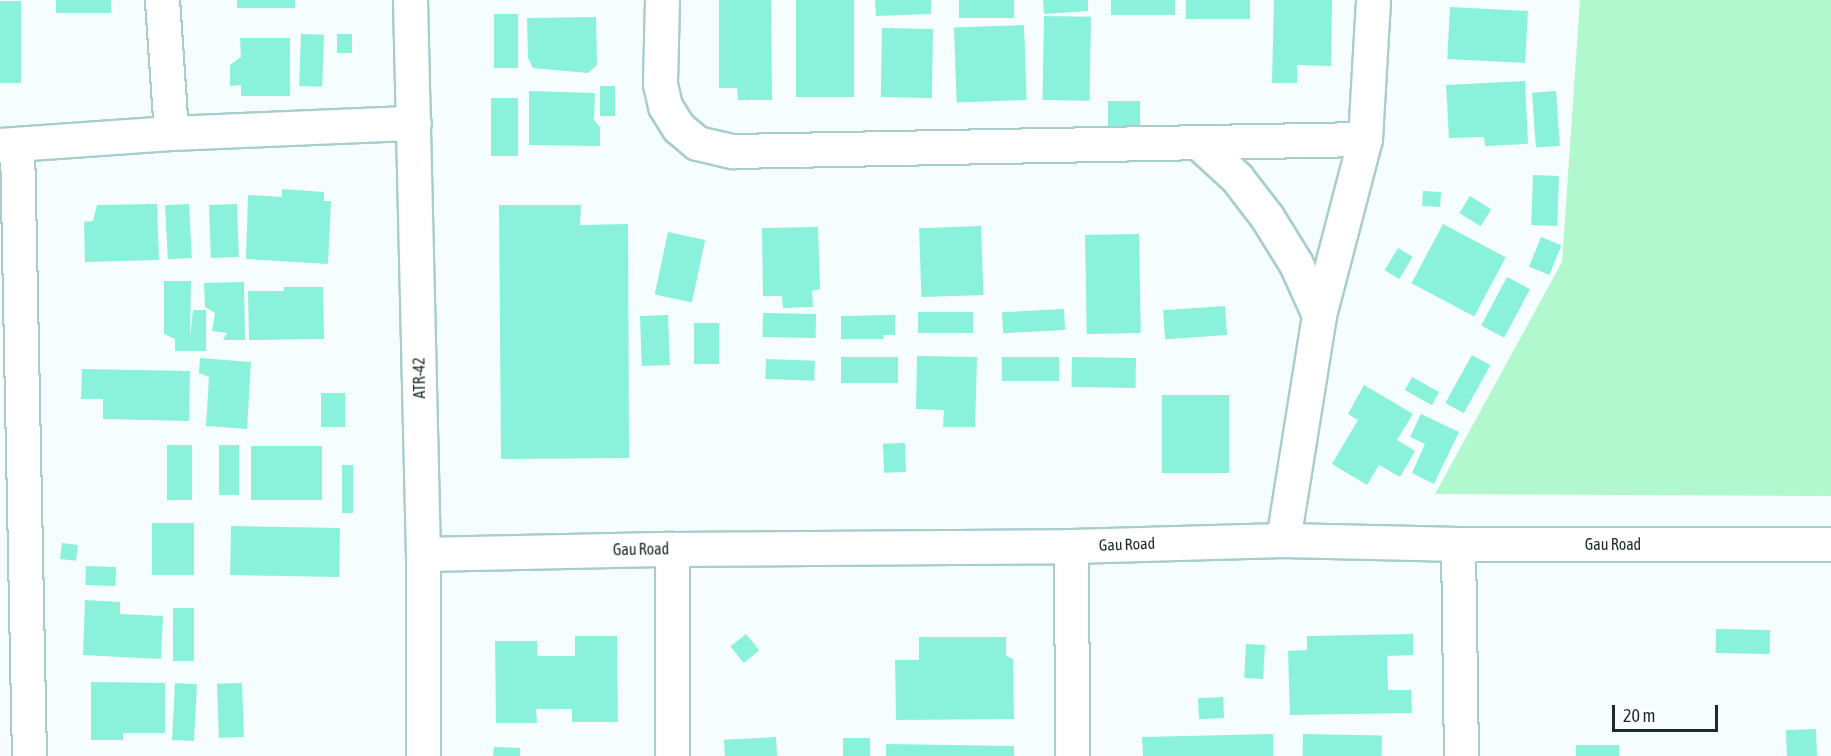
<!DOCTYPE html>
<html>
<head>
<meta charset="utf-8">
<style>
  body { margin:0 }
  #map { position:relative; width:1831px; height:756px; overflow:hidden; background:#f6fdfe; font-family:"Asap Condensed",sans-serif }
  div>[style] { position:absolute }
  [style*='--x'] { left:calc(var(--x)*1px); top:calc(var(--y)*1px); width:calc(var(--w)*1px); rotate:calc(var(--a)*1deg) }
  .green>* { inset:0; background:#b2f8ce }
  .building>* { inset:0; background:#8af1da; transform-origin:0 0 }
  .roads { filter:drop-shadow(2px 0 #a8cdcd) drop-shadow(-2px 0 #a8cdcd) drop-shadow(0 2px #a8cdcd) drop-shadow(0 -2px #a8cdcd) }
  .minor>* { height:33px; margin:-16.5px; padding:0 16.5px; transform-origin:16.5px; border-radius:16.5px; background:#fff }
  span { translate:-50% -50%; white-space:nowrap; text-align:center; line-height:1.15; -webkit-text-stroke:5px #fff; paint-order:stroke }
  .street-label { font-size:16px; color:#1c2b2b }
  .scale { position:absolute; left:1612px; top:705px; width:106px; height:27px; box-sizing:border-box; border:3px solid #1c2b2b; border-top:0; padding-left:8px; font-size:18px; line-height:21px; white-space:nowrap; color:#1c2b2b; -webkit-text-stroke:4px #fff; paint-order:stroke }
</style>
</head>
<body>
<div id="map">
  <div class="green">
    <i style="clip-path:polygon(1580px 0,1831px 0,1831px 496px,1435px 494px,1562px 262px)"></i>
  </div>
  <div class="building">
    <i style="left:56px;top:0;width:55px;height:13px"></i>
    <i style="left:237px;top:0;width:58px;height:8px"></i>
    <i style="clip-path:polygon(719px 0,771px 0,772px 100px,738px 100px,737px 88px,719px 88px)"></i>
    <i style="left:796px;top:0;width:58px;height:97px"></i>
    <i style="clip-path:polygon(875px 0,931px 0,931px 14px,876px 16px)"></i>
    <i style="left:959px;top:0;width:55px;height:18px"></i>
    <i style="clip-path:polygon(1043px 0,1088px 0,1088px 11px,1044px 14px)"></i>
    <i style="left:1111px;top:0;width:64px;height:15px"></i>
    <i style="left:1186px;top:0;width:64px;height:19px"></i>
    <i style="clip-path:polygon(1274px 0,1332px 0,1331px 66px,1297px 65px,1297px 83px,1272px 83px)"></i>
    <i style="left:0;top:1px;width:21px;height:82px"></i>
    <i style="left:1450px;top:7px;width:78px;height:52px;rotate:3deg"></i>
    <i style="left:494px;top:14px;width:24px;height:54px"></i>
    <i style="left:1044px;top:16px;width:47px;height:84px;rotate:1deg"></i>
    <i style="clip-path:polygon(596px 17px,597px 65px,588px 73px,533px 68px,528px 58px,527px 18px)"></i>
    <i style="left:1024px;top:25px;width:75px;height:70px;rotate:88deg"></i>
    <i style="left:882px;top:28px;width:51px;height:69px;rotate:1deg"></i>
    <i style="left:301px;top:34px;width:23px;height:52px;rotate:2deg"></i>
    <i style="left:337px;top:34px;width:15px;height:19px"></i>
    <i style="clip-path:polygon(240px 38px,290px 38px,290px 96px,241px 96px,241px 85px,230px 86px,230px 65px,241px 57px)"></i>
    <i style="clip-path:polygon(1525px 81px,1528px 144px,1485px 146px,1484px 137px,1449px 138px,1446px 85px)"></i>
    <i style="left:600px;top:86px;width:15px;height:30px"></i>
    <i style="clip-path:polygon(529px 91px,595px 93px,594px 120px,600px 127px,600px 146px,529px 145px)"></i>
    <i style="left:1556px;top:91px;width:55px;height:24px;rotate:86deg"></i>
    <i style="left:491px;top:98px;width:27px;height:58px"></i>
    <i style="left:1108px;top:101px;width:32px;height:27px"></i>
    <i style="left:1533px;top:175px;width:26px;height:50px;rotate:2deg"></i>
    <i style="clip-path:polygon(282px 189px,324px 192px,324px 201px,331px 201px,328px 264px,246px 259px,248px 195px,282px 197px)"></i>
    <i style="left:1423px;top:191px;width:18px;height:15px;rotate:3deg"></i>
    <i style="left:1470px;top:196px;width:25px;height:20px;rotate:32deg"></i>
    <i style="clip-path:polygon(157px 204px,159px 260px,85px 262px,84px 222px,93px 221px,97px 205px)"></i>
    <i style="left:189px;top:204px;width:54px;height:24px;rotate:87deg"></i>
    <i style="left:237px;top:204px;width:53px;height:28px;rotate:88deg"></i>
    <i style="clip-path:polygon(499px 205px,581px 205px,580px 225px,628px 224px,629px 458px,501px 459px)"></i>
    <i style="left:1443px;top:224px;width:71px;height:67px;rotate:28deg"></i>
    <i style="left:981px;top:226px;width:69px;height:62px;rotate:88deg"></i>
    <i style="clip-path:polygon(818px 227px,820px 289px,812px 291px,813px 307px,783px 308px,782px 296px,763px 296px,762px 228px)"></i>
    <i style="left:668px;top:232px;width:38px;height:64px;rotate:12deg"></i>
    <i style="left:1139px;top:234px;width:99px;height:54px;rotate:89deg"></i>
    <i style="left:1541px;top:237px;width:22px;height:32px;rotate:22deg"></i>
    <i style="left:1398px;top:248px;width:17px;height:26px;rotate:31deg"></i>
    <i style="left:1507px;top:277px;width:26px;height:55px;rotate:28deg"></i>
    <i style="clip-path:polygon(164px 281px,191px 281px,190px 337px,193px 310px,206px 310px,206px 351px,175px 351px,175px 339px,164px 334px)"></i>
    <i style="clip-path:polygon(244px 282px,245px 340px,223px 340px,227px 333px,212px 331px,215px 313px,205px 307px,204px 283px)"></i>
    <i style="clip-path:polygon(284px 287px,323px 287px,324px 339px,249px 340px,248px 291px,284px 291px)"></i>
    <i style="left:1225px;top:306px;width:29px;height:62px;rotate:86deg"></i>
    <i style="left:1064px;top:309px;width:21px;height:62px;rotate:87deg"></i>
    <i style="left:918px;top:312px;width:55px;height:21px"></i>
    <i style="left:763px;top:313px;width:53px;height:24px;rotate:1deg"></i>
    <i style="left:668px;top:315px;width:50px;height:28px;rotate:88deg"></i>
    <i style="clip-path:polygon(895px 315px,895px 335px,883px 335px,884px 339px,841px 339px,841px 316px)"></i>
    <i style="left:694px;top:323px;width:25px;height:41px"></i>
    <i style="left:1472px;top:355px;width:21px;height:55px;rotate:29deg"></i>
    <i style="clip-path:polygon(917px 356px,977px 357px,975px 427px,943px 427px,944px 410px,916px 409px)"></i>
    <i style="left:898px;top:357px;width:26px;height:57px;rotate:90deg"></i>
    <i style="left:1002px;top:357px;width:57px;height:24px"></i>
    <i style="left:1072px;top:357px;width:64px;height:30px;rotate:1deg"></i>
    <i style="clip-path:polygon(200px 358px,251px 362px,247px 429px,206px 426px,209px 377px,199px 373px)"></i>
    <i style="left:766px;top:359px;width:49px;height:20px;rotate:2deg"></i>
    <i style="clip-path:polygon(82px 369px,190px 371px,189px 421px,103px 419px,103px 399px,81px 399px)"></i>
    <i style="left:1412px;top:377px;width:31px;height:15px;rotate:29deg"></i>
    <i style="clip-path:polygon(1364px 385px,1413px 414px,1397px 440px,1415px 451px,1400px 477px,1379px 465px,1367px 485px,1332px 464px,1358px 420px,1348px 414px)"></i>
    <i style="left:321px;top:393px;width:24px;height:34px"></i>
    <i style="left:1162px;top:395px;width:67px;height:78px"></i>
    <i style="clip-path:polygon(1421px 414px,1459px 432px,1434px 484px,1412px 473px,1425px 444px,1410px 437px)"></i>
    <i style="left:905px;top:443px;width:29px;height:22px;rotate:88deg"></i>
    <i style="left:167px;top:445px;width:25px;height:55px"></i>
    <i style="left:219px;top:445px;width:20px;height:50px"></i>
    <i style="left:251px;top:446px;width:71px;height:54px"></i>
    <i style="left:342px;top:465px;width:11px;height:48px"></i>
    <i style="left:152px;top:523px;width:42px;height:52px"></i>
    <i style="left:231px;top:526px;width:109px;height:49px;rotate:1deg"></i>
    <i style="left:62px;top:543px;width:16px;height:16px;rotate:7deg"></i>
    <i style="left:86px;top:566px;width:30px;height:19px;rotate:2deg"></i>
    <i style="clip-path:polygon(85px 600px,120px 602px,120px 614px,163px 616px,161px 659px,83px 655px)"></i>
    <i style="left:173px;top:608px;width:21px;height:53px"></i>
    <i style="left:1716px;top:629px;width:54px;height:24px;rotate:1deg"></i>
    <i style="left:746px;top:634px;width:21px;height:20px;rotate:51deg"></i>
    <i style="clip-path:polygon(1413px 634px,1413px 655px,1387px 656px,1388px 690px,1411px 690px,1412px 713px,1290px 715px,1288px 651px,1307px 650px,1307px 636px)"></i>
    <i style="clip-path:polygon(575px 636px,617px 636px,618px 722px,572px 722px,572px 709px,536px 709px,537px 723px,496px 723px,495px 641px,537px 641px,537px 656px,575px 656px)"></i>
    <i style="clip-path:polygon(919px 637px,1006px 637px,1006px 656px,1013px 659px,1014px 719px,896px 720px,895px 660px,919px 660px)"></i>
    <i style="left:1246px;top:644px;width:19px;height:34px;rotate:3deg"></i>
    <i style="clip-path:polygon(91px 682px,165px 683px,165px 733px,123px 733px,123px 740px,91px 740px)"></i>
    <i style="left:175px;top:683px;width:22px;height:57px;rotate:3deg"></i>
    <i style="left:242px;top:683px;width:54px;height:25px;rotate:88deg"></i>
    <i style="left:1223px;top:697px;width:21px;height:25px;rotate:87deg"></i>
    <i style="left:1816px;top:729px;width:27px;height:30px;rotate:88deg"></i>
    <i style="clip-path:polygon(1273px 734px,1273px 756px,1143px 756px,1142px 737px)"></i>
    <i style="left:1303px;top:734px;width:79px;height:22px;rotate:1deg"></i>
    <i style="left:776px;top:737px;width:19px;height:52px;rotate:87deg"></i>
    <i style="left:843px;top:738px;width:27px;height:18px"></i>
    <i style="clip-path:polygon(886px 744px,1014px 746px,1014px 756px,886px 756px)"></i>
    <i style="left:1619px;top:745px;width:11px;height:43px;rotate:90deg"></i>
    <i style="clip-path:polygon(494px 747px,520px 748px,520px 756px,493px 756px)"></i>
  </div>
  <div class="roads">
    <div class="minor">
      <i style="--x:162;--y:0;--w:133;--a:86.1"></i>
      <i style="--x:410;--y:0;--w:554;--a:88.66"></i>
      <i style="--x:423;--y:554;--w:202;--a:90"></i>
      <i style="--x:662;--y:0;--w:84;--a:91.4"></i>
      <i style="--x:660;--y:84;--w:23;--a:77"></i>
      <i style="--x:665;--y:106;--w:25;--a:58"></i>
      <i style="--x:678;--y:127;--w:25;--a:40"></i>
      <i style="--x:697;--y:143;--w:37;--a:13"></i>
      <i style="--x:733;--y:151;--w:632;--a:-1.09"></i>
      <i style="--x:1198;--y:142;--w:53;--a:42.7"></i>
      <i style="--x:1237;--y:178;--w:49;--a:52.4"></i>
      <i style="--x:1267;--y:217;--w:55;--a:58.3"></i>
      <i style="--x:1296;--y:264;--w:56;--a:65.7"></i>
      <i style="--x:17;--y:144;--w:612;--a:88.88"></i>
      <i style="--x:0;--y:145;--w:171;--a:-4"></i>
      <i style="--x:171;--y:133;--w:243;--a:-2.4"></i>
      <i style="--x:1283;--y:540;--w:228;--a:-80.9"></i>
      <i style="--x:1319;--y:315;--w:182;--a:-75.4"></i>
      <i style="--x:1365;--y:139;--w:139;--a:-86.7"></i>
      <i style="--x:1458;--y:544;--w:212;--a:89.2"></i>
      <i style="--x:1071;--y:546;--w:210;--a:89.7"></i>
      <i style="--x:672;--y:549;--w:207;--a:90"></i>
      <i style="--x:423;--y:554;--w:249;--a:-1.2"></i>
      <i style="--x:672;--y:549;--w:399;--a:-0.4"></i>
      <i style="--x:1071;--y:546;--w:212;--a:-1.6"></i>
      <i style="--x:1283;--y:540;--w:175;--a:1.3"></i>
      <i style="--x:1458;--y:544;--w:373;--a:0"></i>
    </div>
  </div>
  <div class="street-label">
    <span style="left:419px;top:378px;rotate:-91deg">ATR-42</span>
    <span style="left:1127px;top:544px;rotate:-2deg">Gau Road</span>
    <span style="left:1613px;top:544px">Gau Road</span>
    <span style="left:641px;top:549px;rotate:-1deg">Gau Road</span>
  </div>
  <div class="scale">20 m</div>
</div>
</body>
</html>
